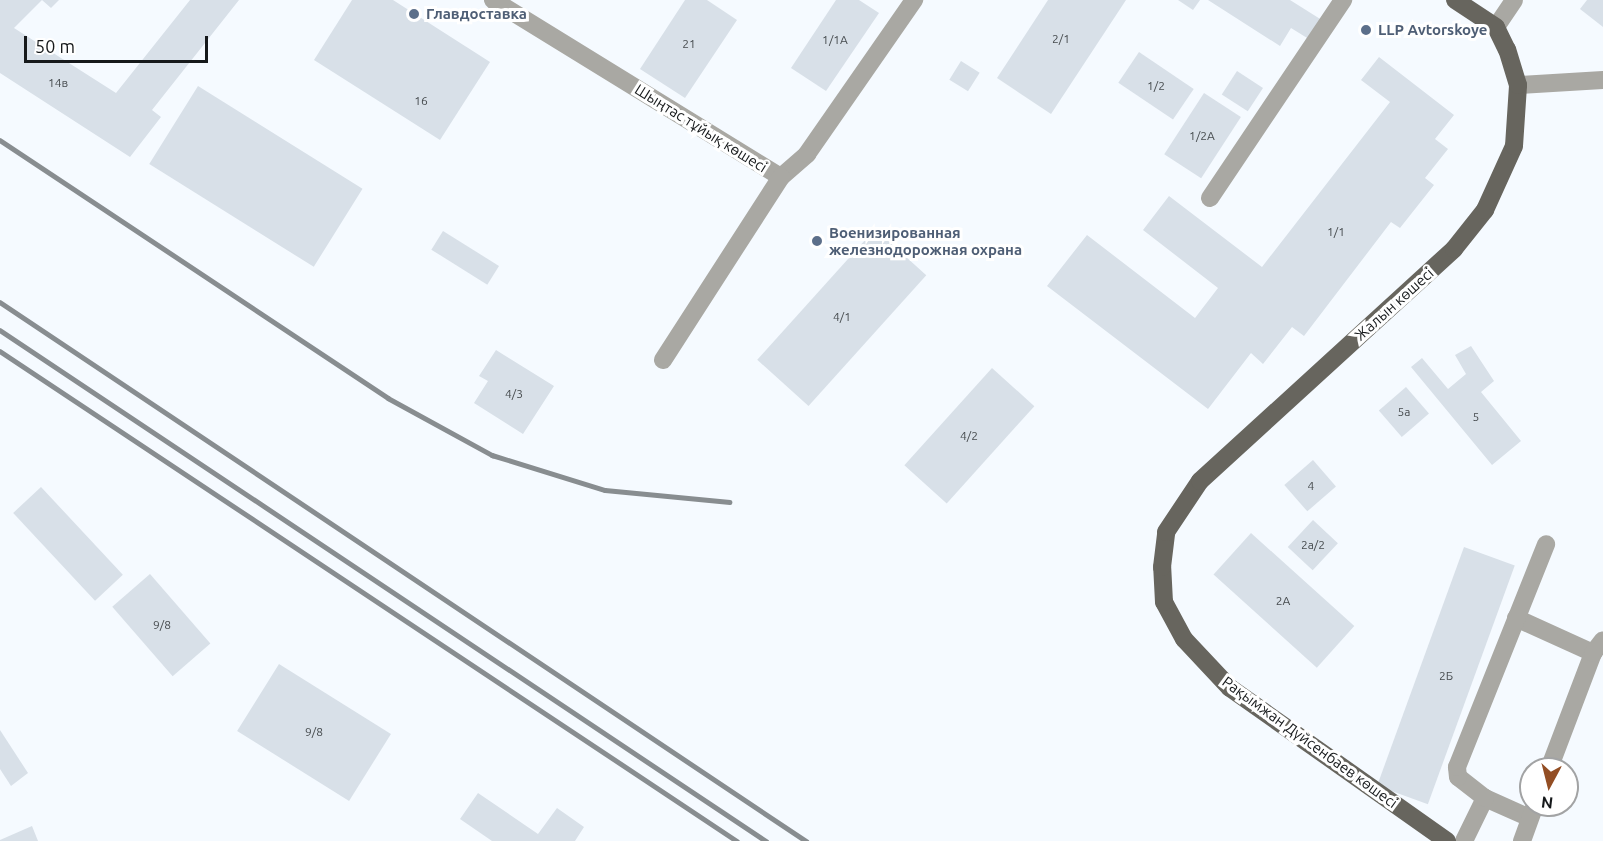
<!DOCTYPE html>
<html>
<head>
<meta charset="utf-8">
<style>
  body { margin:0 }
  #map { position:relative; width:1603px; height:841px; overflow:hidden; background:#f5faff; font-family:Ubuntu,sans-serif }
  div>[style] { position:absolute }
  [style*='--x'] { left:calc(var(--x)*1px); top:calc(var(--y)*1px); width:calc(var(--w)*1px); rotate:calc(var(--a)*1deg) }
  .building>* { inset:0; background:#d8e0e8; transform-origin:0 0 }
  .minor>* { height:18px; margin:-9px; padding:0 9px; transform-origin:9px; border-radius:9px; background:#a9a8a3 }
  .major>* { height:18px; margin:-9px; padding:0 9px; transform-origin:9px; border-radius:9px; background:#67655e }
  .rail>* { height:4.5px; margin:-2.25px; padding:0 2.25px; transform-origin:2.25px; border-radius:2.25px; background:#888d90 }
  .dots>* { width:16px; height:16px; translate:-50% -50%; box-sizing:border-box; border:3px solid #fff; border-radius:50% }
  span { translate:-50% -50%; white-space:nowrap; text-align:center; line-height:1.15; -webkit-text-stroke:6px #fff; paint-order:stroke }
  .number-label { font-size:12px; color:#464b4e }
  .number-label span { -webkit-text-stroke-width:0 }
  .service-label { font-size:15px; color:#4e5e75; font-weight:700 }
  .left { translate:0 -50%; text-align:left }
  .street-label { font-size:15px; color:#16191b }
  .north { position:absolute; left:1519px; top:757px; width:60px; height:60px; box-sizing:border-box; background:#fff; border:2px solid #a2a3a4; border-radius:50%; rotate:187deg; font-size:16px; font-weight:700; line-height:24px; text-align:center; color:#16191b }
  .north::after { content:''; display:block; margin:auto; width:21px; height:27px; background:#934e24; clip-path:polygon(50% 0,100% 100%,50% 72%,0 100%) }
  .scale { position:absolute; left:24px; top:36px; width:184px; height:27px; box-sizing:border-box; border:3px solid #16191b; border-top:0; padding-left:8px; font-size:18px; line-height:21px; white-space:nowrap; color:#16191b; -webkit-text-stroke:4px #fff; paint-order:stroke }
</style>
</head>
<body>
<div id="map">
  <div class="building">
    <i style="clip-path:polygon(0 0,59px 0,51px 8px,42px 0,14px 28px,116px 93px,190px 0,239px 0,152px 110px,161px 117px,130px 157px,0 73px)"></i>
    <i style="clip-path:polygon(352px 0,393px 0,490px 62px,440px 140px,314px 60px)"></i>
    <i style="clip-path:polygon(685px 0,707px 0,737px 20px,685px 98px,640px 69px)"></i>
    <i style="clip-path:polygon(836px 0,859px 0,879px 13px,826px 91px,791px 68px)"></i>
    <i style="clip-path:polygon(1048px 0,1126px 0,1051px 114px,997px 78px)"></i>
    <i style="clip-path:polygon(1178px 0,1200px 0,1193px 10px)"></i>
    <i style="clip-path:polygon(1208px 0,1290px 0,1325px 22px,1312px 41px,1291px 28px,1280px 46px)"></i>
    <i style="clip-path:polygon(1587px 0,1603px 0,1603px 27px,1580px 9px)"></i>
    <i style="left:1139px;top:52px;width:66px;height:37px;rotate:34deg"></i>
    <i style="clip-path:polygon(1379px 57px,1454px 115px,1435px 139px,1448px 149px,1425px 178px,1434px 185px,1400px 228px,1391px 222px,1304px 336px,1292px 327px,1263px 364px,1251px 353px,1208px 409px,1047px 286px,1087px 235px,1195px 318px,1218px 288px,1143px 230px,1169px 196px,1262px 267px,1390px 102px,1361px 80px)"></i>
    <i style="left:961px;top:61px;width:22px;height:22px;rotate:32deg"></i>
    <i style="left:1237px;top:71px;width:31px;height:28px;rotate:33deg"></i>
    <i style="left:198px;top:86px;width:194px;height:92px;rotate:32deg"></i>
    <i style="left:1204px;top:93px;width:44px;height:73px;rotate:33deg"></i>
    <i style="left:875px;top:229px;width:69px;height:176px;rotate:42deg"></i>
    <i style="left:443px;top:231px;width:66px;height:22px;rotate:32deg"></i>
    <i style="clip-path:polygon(1471px 346px,1494px 381px,1481px 392px,1521px 441px,1492px 465px,1411px 367px,1422px 358px,1448px 389px,1466px 374px,1455px 355px)"></i>
    <i style="clip-path:polygon(496px 350px,554px 386px,523px 434px,474px 403px,488px 381px,479px 376px)"></i>
    <i style="left:992px;top:368px;width:57px;height:131px;rotate:42deg"></i>
    <i style="left:1406px;top:387px;width:35px;height:36px;rotate:49deg"></i>
    <i style="left:1313px;top:460px;width:35px;height:38px;rotate:49deg"></i>
    <i style="left:41px;top:487px;width:120px;height:38px;rotate:47deg"></i>
    <i style="left:1313px;top:520px;width:34px;height:37px;rotate:43deg"></i>
    <i style="left:1251px;top:533px;width:139px;height:56px;rotate:42deg"></i>
    <i style="left:1464px;top:547px;width:54px;height:254px;rotate:20deg"></i>
    <i style="left:150px;top:574px;width:92px;height:50px;rotate:49deg"></i>
    <i style="left:279px;top:664px;width:132px;height:79px;rotate:32deg"></i>
    <i style="clip-path:polygon(0 730px,28px 773px,11px 786px,0 769px)"></i>
    <i style="clip-path:polygon(478px 793px,538px 834px,557px 808px,584px 827px,575px 841px,492px 841px,460px 819px)"></i>
    <i style="clip-path:polygon(32px 826px,38px 841px,0 841px,0 840px)"></i>
  </div>
  <div class="minor">
    <i style="--x:493;--y:0;--w:338;--a:31.6"></i>
    <i style="--x:781;--y:177;--w:35;--a:-41"></i>
    <i style="--x:807;--y:154;--w:188;--a:-55.2"></i>
    <i style="--x:1496;--y:27;--w:32;--a:-56"></i>
    <i style="--x:1518;--y:85;--w:85;--a:-3.4"></i>
    <i style="--x:1210;--y:198;--w:239;--a:-56.1"></i>
    <i style="--x:663;--y:360;--w:218;--a:-57.2"></i>
    <i style="--x:1516;--y:618;--w:85;--a:24.4"></i>
    <i style="--x:1549;--y:769;--w:124;--a:-69.2"></i>
    <i style="--x:1593;--y:653;--w:16;--a:-52"></i>
    <i style="--x:1485;--y:798;--w:49;--a:24"></i>
    <i style="--x:1464;--y:841;--w:48;--a:-64"></i>
    <i style="--x:1485;--y:798;--w:34;--a:-142"></i>
    <i style="--x:1458;--y:777;--w:10;--a:-96"></i>
    <i style="--x:1457;--y:767;--w:240;--a:-68.2"></i>
    <i style="--x:1522;--y:841;--w:38;--a:-70"></i>
  </div>
  <div class="major">
    <i style="--x:1447;--y:841;--w:266;--a:-144.8"></i>
    <i style="--x:1230;--y:688;--w:67;--a:-133.2"></i>
    <i style="--x:1184;--y:639;--w:42;--a:-118.4"></i>
    <i style="--x:1164;--y:602;--w:35;--a:-93"></i>
    <i style="--x:1162;--y:567;--w:35;--a:-83"></i>
    <i style="--x:1166;--y:532;--w:61;--a:-56.3"></i>
    <i style="--x:1200;--y:481;--w:344;--a:-42.4"></i>
    <i style="--x:1454;--y:249;--w:50;--a:-51.5"></i>
    <i style="--x:1485;--y:210;--w:70;--a:-65.6"></i>
    <i style="--x:1514;--y:146;--w:61;--a:-86.2"></i>
    <i style="--x:1518;--y:85;--w:37;--a:-107"></i>
    <i style="--x:1507;--y:50;--w:25;--a:-116"></i>
    <i style="--x:1496;--y:27;--w:49;--a:-146.6"></i>
  </div>
  <div class="rail">
    <i style="--x:0;--y:140;--w:466;--a:33.6"></i>
    <i style="--x:388;--y:398;--w:119;--a:28.7"></i>
    <i style="--x:492;--y:455;--w:118;--a:17.2"></i>
    <i style="--x:605;--y:490;--w:125;--a:5.5"></i>
    <i style="--x:0;--y:302;--w:970;--a:33.77"></i>
    <i style="--x:0;--y:330;--w:921;--a:33.71"></i>
    <i style="--x:0;--y:351;--w:885;--a:33.62"></i>
  </div>
  <div class="dots">
    <i style="left:414px;top:14px;background:#5c6f8a"></i>
    <i style="left:1366px;top:30px;background:#5c6f8a"></i>
    <i style="left:817px;top:241px;background:#5c6f8a"></i>
  </div>
  <div class="number-label">
    <span style="left:1061px;top:39px">2/1</span>
    <span style="left:835px;top:40px">1/1А</span>
    <span style="left:689px;top:44px">21</span>
    <span style="left:58px;top:83px">14в</span>
    <span style="left:1156px;top:86px">1/2</span>
    <span style="left:421px;top:101px">16</span>
    <span style="left:1202px;top:136px">1/2А</span>
    <span style="left:1336px;top:232px">1/1</span>
    <span style="left:842px;top:317px">4/1</span>
    <span style="left:514px;top:394px">4/3</span>
    <span style="left:1404px;top:412px">5а</span>
    <span style="left:1476px;top:417px">5</span>
    <span style="left:969px;top:436px">4/2</span>
    <span style="left:1311px;top:486px">4</span>
    <span style="left:1313px;top:545px">2а/2</span>
    <span style="left:1283px;top:601px">2А</span>
    <span style="left:162px;top:625px">9/8</span>
    <span style="left:1446px;top:676px">2Б</span>
    <span style="left:314px;top:732px">9/8</span>
  </div>
  <div class="service-label">
    <span class="left" style="left:426px;top:14px">Главдоставка</span>
    <span class="left" style="left:1378px;top:30px">LLP Avtorskoye</span>
    <span class="left" style="left:829px;top:241px">Военизированная<br>железнодорожная охрана</span>
  </div>
  <div class="street-label">
    <span style="left:701px;top:128px;rotate:32deg">Шыңтас тұйық көшесі</span>
    <span style="left:1394px;top:304px;rotate:-42deg">Жалын көшесі</span>
    <span style="left:1310px;top:742px;rotate:36deg">Рақымжан Дүйсенбаев көшесі</span>
  </div>
  <div class="north">N</div>
  <div class="scale">50 m</div>
</div>
</body>
</html>
